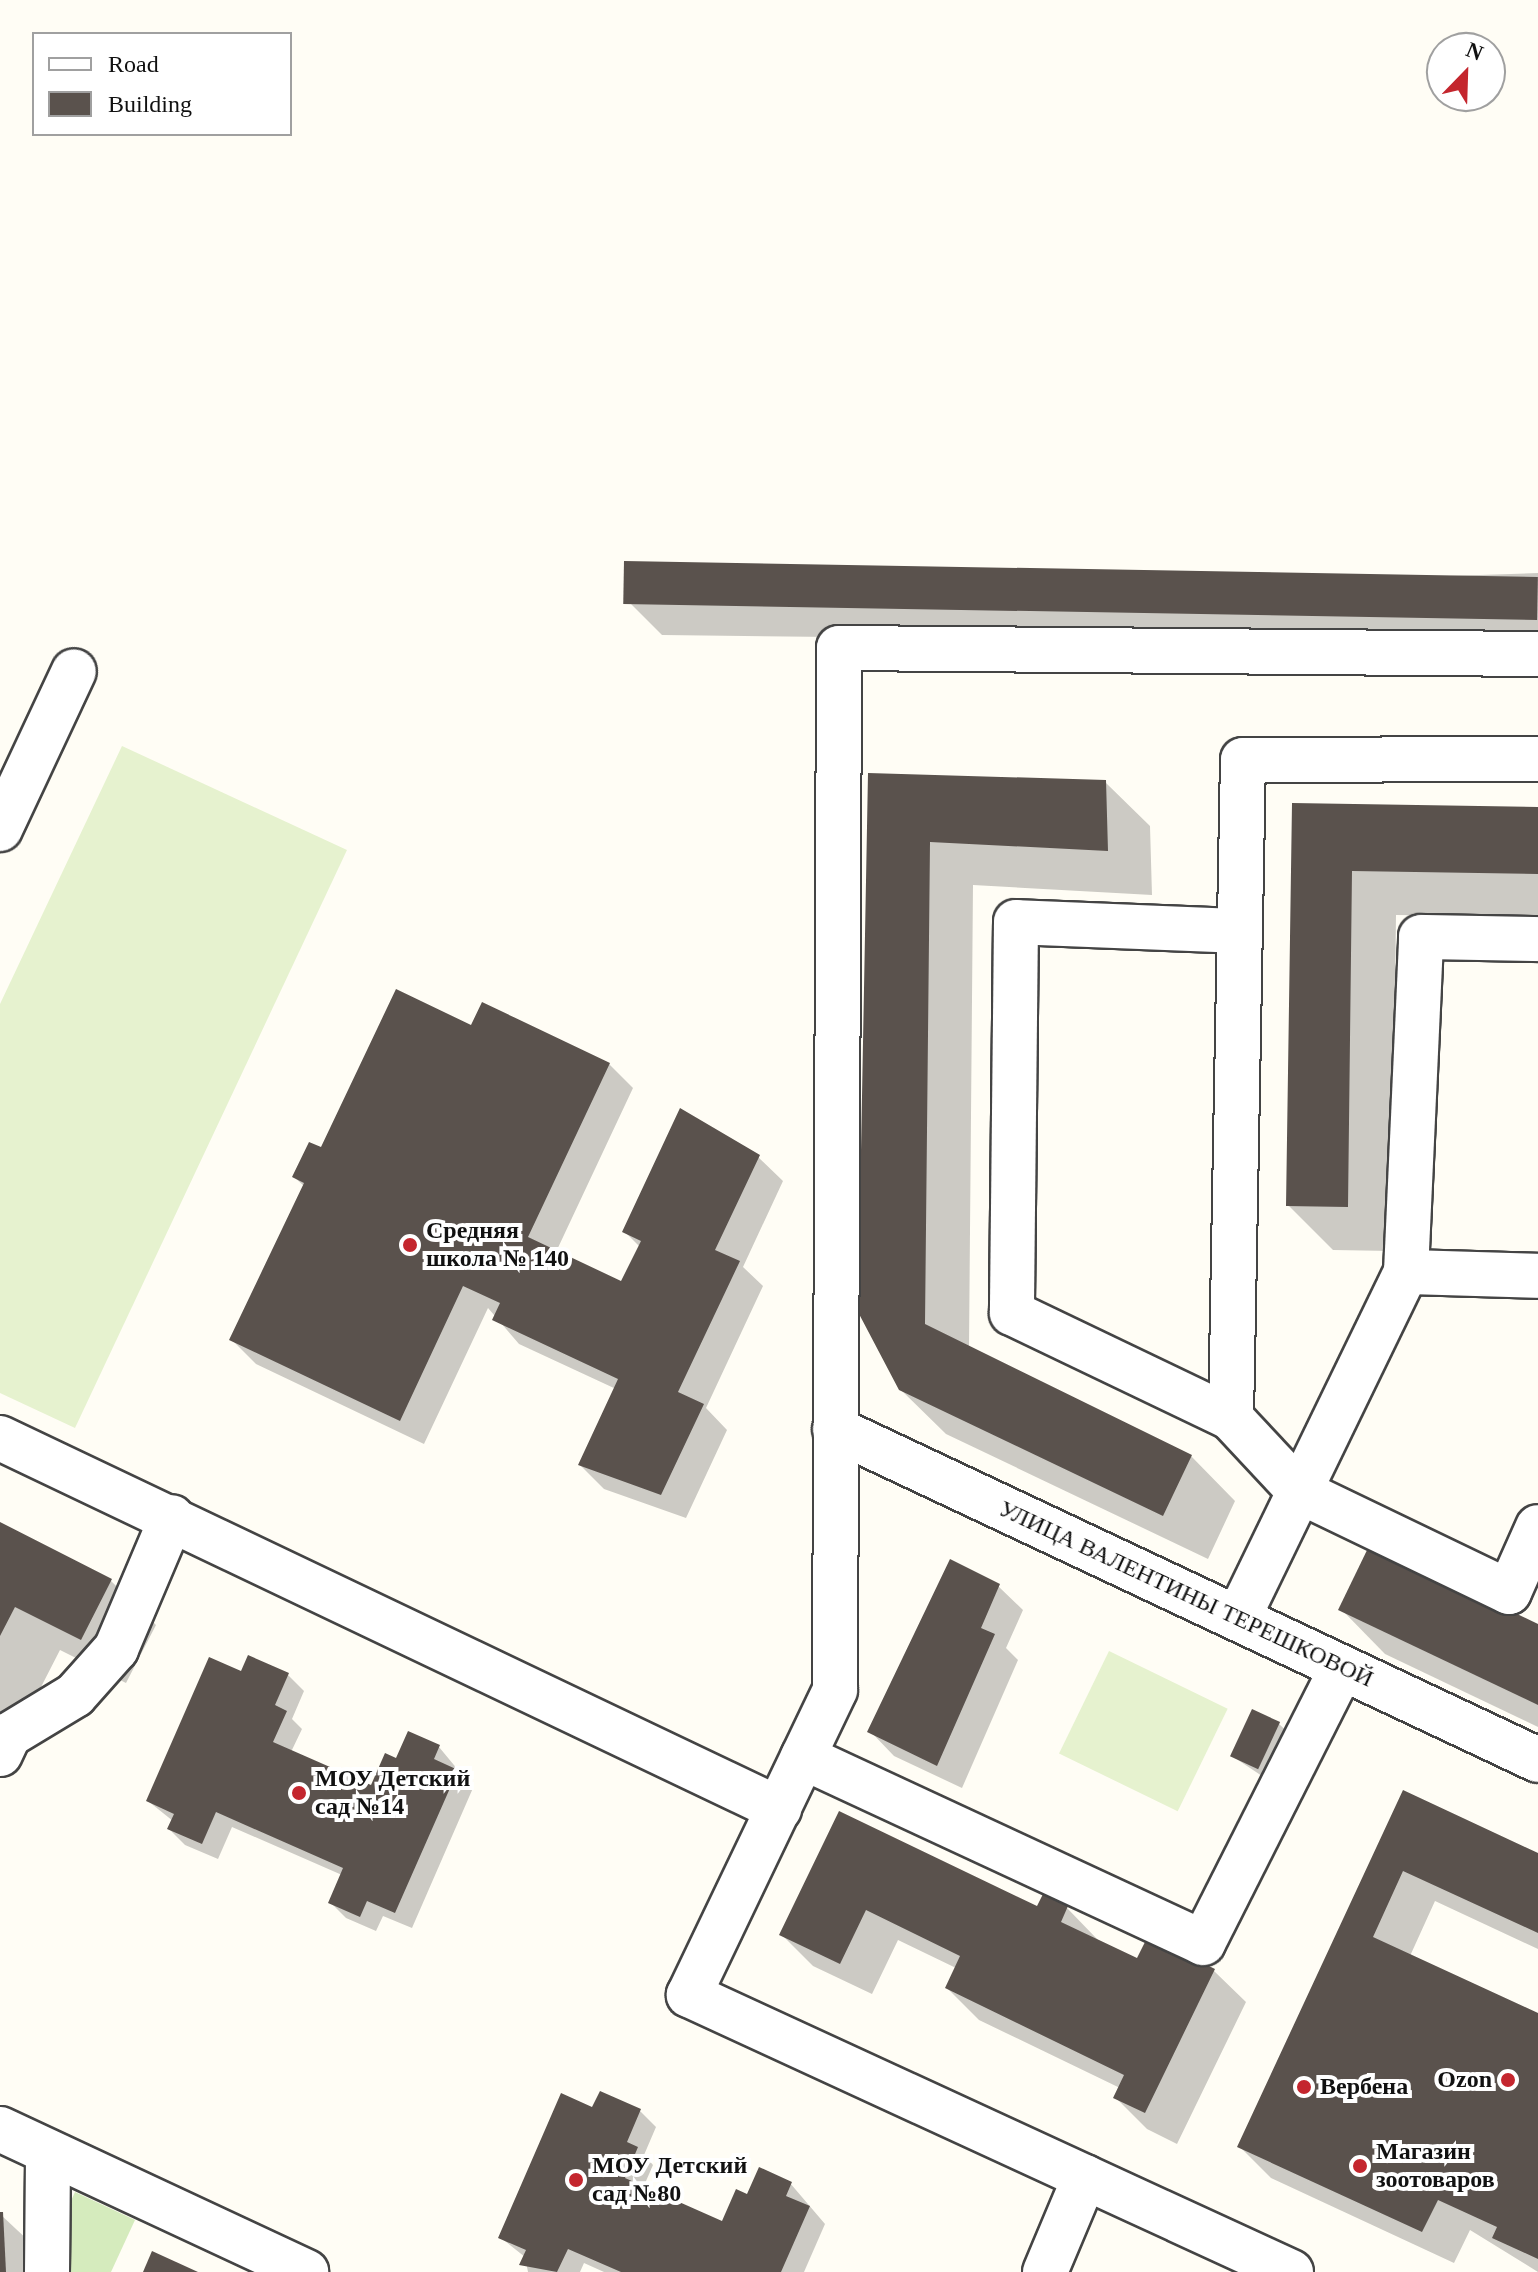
<!DOCTYPE html>
<html>
<head>
<meta charset="utf-8">
<style>
  body { margin:0 }
  #map { position:relative; width:1538px; height:2272px; overflow:hidden; background:#fffdf5; font-family:"Times New Roman",serif }
  div>[style] { position:absolute }
  [style*='--x'] { left:calc(var(--x)*1px); top:calc(var(--y)*1px); width:calc(var(--w)*1px); rotate:calc(var(--a)*1deg) }
  .green>* { inset:0; background:#d5ebbd }
  .pitch>* { inset:0; background:#e6f2cf; transform-origin:0 0 }
  .shadow>* { inset:0; background:#0003 }
  .building>* { inset:0; background:#5a524d; transform-origin:0 0 }
  .roads { filter:drop-shadow(2px 0 #444) drop-shadow(-2px 0 #444) drop-shadow(0 2px #444) drop-shadow(0 -2px #444) }
  .minor>* { height:44px; margin:-22px; padding:0 22px; transform-origin:22px; border-radius:22px; background:#fff }
  .dots>* { width:22px; height:22px; translate:-50% -50%; box-sizing:border-box; border:4px solid #fff; border-radius:50% }
  span { translate:-50% -50%; white-space:nowrap; text-align:center; line-height:1.15; -webkit-text-stroke:8px #fff; paint-order:stroke }
  .poi-label { font-size:24px; color:#111; font-weight:700 }
  .left { translate:0 -50%; text-align:left }
  .right { translate:-100% -50%; text-align:right }
  .street-label { font-size:24px; color:#111 }
  .legend { position:absolute; left:32px; top:32px; width:260px; height:104px; box-sizing:border-box; background:#fff; border:2px solid #a0a0a0; margin:0; padding:10px 14px; list-style:none; font-size:24px; color:#111 }
  .legend li { display:flex; align-items:center; gap:16px; height:40px }
  .legend b { width:40px; border:2px solid #a0a0a0 }
  .north { position:absolute; left:1426px; top:32px; width:80px; height:80px; box-sizing:border-box; background:#fff; border:2px solid #a0a0a0; border-radius:50%; rotate:23deg; font-size:22px; font-weight:700; line-height:32px; text-align:center; color:#111 }
  .north::after { content:''; display:block; margin:auto; width:28px; height:36px; background:#c4262e; clip-path:polygon(50% 0,100% 100%,50% 72%,0 100%) }
</style>
</head>
<body>
<div id="map">
  <div class="green">
    <i style="clip-path:polygon(75px 2192px,135px 2220px,111px 2272px,62px 2272px,60px 2225px)"></i>
  </div>
  <div class="pitch">
    <i style="clip-path:polygon(122px 746px,347px 850px,75px 1428px,0 1393px,0 1004px)"></i>
    <i style="left:1109px;top:1651px;width:132px;height:114px;rotate:26deg"></i>
  </div>
  <div class="shadow">
    <i style="clip-path:polygon(1538px 573px,1538px 645px,662px 635px,630px 603px)"></i>
    <i style="clip-path:polygon(870px 775px,1105px 782px,1150px 826px,1152px 895px,973px 885px,969px 1348px,1191px 1456px,1235px 1501px,1208px 1559px,946px 1434px,900px 1389px)"></i>
    <i style="clip-path:polygon(1294px 805px,1538px 809px,1538px 917px,1396px 915px,1392px 1251px,1333px 1250px,1288px 1205px)"></i>
    <i style="clip-path:polygon(472px 1027px,609px 1064px,633px 1088px,556px 1252px,622px 1284px,640px 1247px,624px 1231px,758px 1157px,783px 1181px,743px 1267px,763px 1286px,706px 1408px,727px 1430px,686px 1518px,604px 1489px,580px 1465px,616px 1389px,519px 1344px,488px 1308px,424px 1444px,256px 1364px,232px 1340px,304px 1186px,294px 1177px)"></i>
    <i style="clip-path:polygon(0 1524px,111px 1581px,156px 1625px,126px 1683px,60px 1650px,0 1767px)"></i>
    <i style="clip-path:polygon(998px 1586px,1023px 1610px,1006px 1648px,1018px 1660px,962px 1788px,894px 1756px,870px 1731px)"></i>
    <i style="clip-path:polygon(1341px 1609px,1538px 1626px,1538px 1727px,1385px 1654px)"></i>
    <i style="clip-path:polygon(242px 1673px,288px 1675px,304px 1691px,292px 1719px,302px 1729px,291px 1752px,372px 1787px,397px 1761px,439px 1747px,473px 1788px,412px 1928px,383px 1916px,376px 1931px,346px 1918px,330px 1902px,342px 1875px,232px 1827px,218px 1859px,185px 1845px,169px 1829px,173px 1821px,148px 1801px)"></i>
    <i style="clip-path:polygon(1278px 1723px,1295px 1739px,1274px 1784px,1232px 1756px)"></i>
    <i style="clip-path:polygon(1404px 1793px,1538px 1855px,1538px 1949px,1435px 1901px,1410px 1956px,1538px 2015px,1538px 2272px,1470px 2230px,1454px 2263px,1271px 2178px,1240px 2147px)"></i>
    <i style="clip-path:polygon(840px 1813px,1038px 1909px,1067px 1908px,1098px 1940px,1138px 1961px,1214px 1971px,1246px 2002px,1177px 2144px,1147px 2129px,1115px 2097px,1120px 2088px,979px 2020px,947px 1988px,956px 1968px,898px 1940px,872px 1994px,813px 1966px,781px 1934px)"></i>
    <i style="clip-path:polygon(593px 2110px,640px 2111px,656px 2127px,644px 2155px,653px 2165px,643px 2188px,724px 2224px,748px 2197px,790px 2183px,825px 2224px,804px 2272px,604px 2272px,584px 2263px,580px 2272px,528px 2272px,525px 2257px,500px 2237px)"></i>
    <i style="clip-path:polygon(0 2214px,47px 2258px,47px 2272px,0 2272px)"></i>
  </div>
  <div class="building">
    <i style="left:624px;top:561px;width:914px;height:43px;rotate:1deg"></i>
    <i style="clip-path:polygon(868px 773px,1106px 780px,1108px 851px,930px 842px,925px 1324px,1192px 1455px,1163px 1516px,899px 1390px,858px 1312px)"></i>
    <i style="clip-path:polygon(1292px 803px,1538px 807px,1538px 874px,1352px 871px,1348px 1207px,1286px 1206px)"></i>
    <i style="clip-path:polygon(396px 989px,471px 1025px,482px 1002px,610px 1063px,528px 1237px,621px 1281px,641px 1241px,622px 1232px,680px 1108px,760px 1155px,715px 1250px,740px 1261px,678px 1392px,704px 1404px,661px 1495px,578px 1465px,618px 1379px,492px 1320px,500px 1303px,463px 1286px,400px 1421px,229px 1340px,304px 1183px,292px 1177px,309px 1142px,321px 1147px)"></i>
    <i style="clip-path:polygon(0 1522px,112px 1579px,81px 1640px,15px 1607px,0 1636px)"></i>
    <i style="clip-path:polygon(1370px 1544px,1538px 1624px,1538px 1705px,1338px 1610px)"></i>
    <i style="clip-path:polygon(950px 1559px,1000px 1584px,981px 1628px,995px 1634px,937px 1766px,867px 1732px)"></i>
    <i style="clip-path:polygon(248px 1655px,289px 1673px,275px 1705px,287px 1711px,273px 1742px,371px 1785px,385px 1753px,396px 1758px,408px 1731px,440px 1745px,434px 1759px,458px 1770px,395px 1913px,367px 1901px,360px 1917px,328px 1903px,343px 1868px,216px 1812px,202px 1844px,167px 1829px,174px 1814px,146px 1801px,209px 1657px,241px 1671px)"></i>
    <i style="left:1252px;top:1709px;width:31px;height:52px;rotate:25deg"></i>
    <i style="clip-path:polygon(1403px 1790px,1538px 1853px,1538px 1933px,1403px 1871px,1373px 1937px,1538px 2013px,1538px 2259px,1492px 2238px,1497px 2227px,1438px 2200px,1422px 2232px,1237px 2147px)"></i>
    <i style="clip-path:polygon(839px 1811px,1037px 1906px,1043px 1894px,1068px 1906px,1061px 1922px,1137px 1958px,1148px 1936px,1215px 1969px,1145px 2113px,1113px 2098px,1124px 2075px,945px 1988px,960px 1956px,866px 1910px,840px 1964px,779px 1935px)"></i>
    <i style="clip-path:polygon(600px 2091px,641px 2109px,627px 2142px,638px 2147px,625px 2178px,722px 2221px,736px 2189px,747px 2194px,759px 2167px,792px 2182px,786px 2196px,810px 2206px,781px 2272px,621px 2272px,568px 2249px,557px 2272px,519px 2265px,526px 2250px,498px 2238px,561px 2093px,592px 2107px)"></i>
    <i style="clip-path:polygon(0 2212px,3px 2212px,6px 2272px,0 2272px)"></i>
    <i style="clip-path:polygon(152px 2251px,198px 2272px,143px 2272px)"></i>
  </div>
  <div class="roads">
    <div class="minor">
      <i style="--x:0;--y:829;--w:174;--a:-64.9"></i>
      <i style="--x:1239;--y:931;--w:223;--a:-177.7"></i>
      <i style="--x:1016;--y:922;--w:391;--a:90.6"></i>
      <i style="--x:1012;--y:1313;--w:243;--a:25.6"></i>
      <i style="--x:1231;--y:1418;--w:100;--a:47"></i>
      <i style="--x:1299;--y:1491;--w:233;--a:25.7"></i>
      <i style="--x:1509;--y:1592;--w:71;--a:-66"></i>
      <i style="--x:1406;--y:1272;--w:335;--a:-87.4"></i>
      <i style="--x:1421;--y:937;--w:117;--a:1"></i>
      <i style="--x:1231;--y:1418;--w:658;--a:-88.96"></i>
      <i style="--x:1243;--y:760;--w:295;--a:-0.2"></i>
      <i style="--x:835;--y:1429;--w:777;--a:25.21"></i>
      <i style="--x:0;--y:1438;--w:863;--a:25.47"></i>
      <i style="--x:1238;--y:1618;--w:385;--a:-64.1"></i>
      <i style="--x:1406;--y:1272;--w:132;--a:1.7"></i>
      <i style="--x:0;--y:1754;--w:21;--a:-65"></i>
      <i style="--x:9;--y:1735;--w:77;--a:-31.2"></i>
      <i style="--x:75;--y:1695;--w:62;--a:-48.3"></i>
      <i style="--x:116;--y:1649;--w:143;--a:-67"></i>
      <i style="--x:803;--y:1757;--w:441;--a:24.9"></i>
      <i style="--x:1203;--y:1943;--w:308;--a:-63.2"></i>
      <i style="--x:0;--y:2129;--w:338;--a:25"></i>
      <i style="--x:47;--y:2272;--w:120;--a:-89.5"></i>
      <i style="--x:1045;--y:2272;--w:103;--a:-67.2"></i>
      <i style="--x:1291;--y:2272;--w:663;--a:-155.29"></i>
      <i style="--x:689;--y:1995;--w:338;--a:-64.4"></i>
      <i style="--x:835;--y:1690;--w:1042;--a:-89.78"></i>
      <i style="--x:839;--y:648;--w:699;--a:0.49"></i>
    </div>
  </div>
  <div class="dots">
    <i style="left:410px;top:1245px;background:#c4262e"></i>
    <i style="left:299px;top:1793px;background:#c4262e"></i>
    <i style="left:1508px;top:2080px;background:#c4262e"></i>
    <i style="left:1304px;top:2087px;background:#c4262e"></i>
    <i style="left:1360px;top:2166px;background:#c4262e"></i>
    <i style="left:576px;top:2180px;background:#c4262e"></i>
  </div>
  <div class="poi-label">
    <span class="left" style="left:426px;top:1245px">Средняя<br>школа № 140</span>
    <span class="left" style="left:315px;top:1793px">МОУ Детский<br>сад №14</span>
    <span class="right" style="left:1492px;top:2080px">Ozon</span>
    <span class="left" style="left:1320px;top:2087px">Вербена</span>
    <span class="left" style="left:1376px;top:2166px">Магазин<br>зоотоваров</span>
    <span class="left" style="left:592px;top:2180px">МОУ Детский<br>сад №80</span>
  </div>
  <div class="street-label">
    <span style="left:1186px;top:1594px;rotate:25deg">УЛИЦА ВАЛЕНТИНЫ ТЕРЕШКОВОЙ</span>
  </div>
  <ul class="legend">
  <li><b style="height:10px;background:#fff"></b>Road</li>
  <li><b style="height:22px;background:#5a524d"></b>Building</li>
  </ul>
  <div class="north">N</div>
</div>
</body>
</html>
